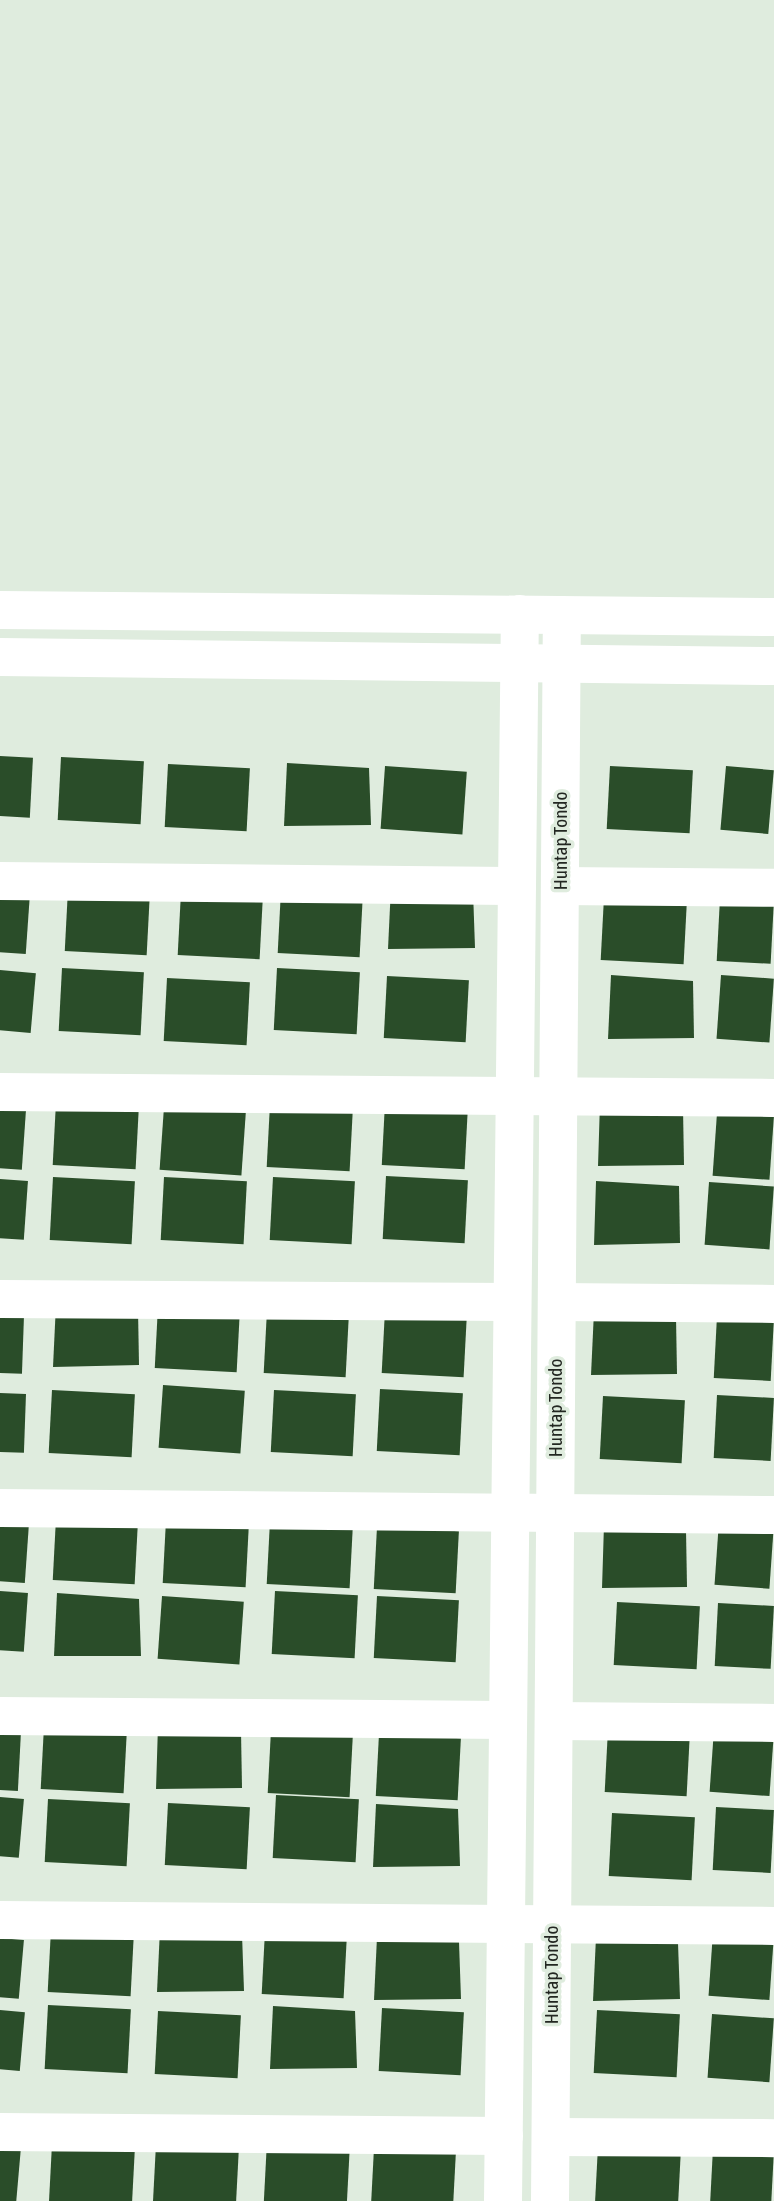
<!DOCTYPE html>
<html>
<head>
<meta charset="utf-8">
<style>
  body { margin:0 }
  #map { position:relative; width:774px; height:2201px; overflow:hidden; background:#dfecde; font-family:"Asap Condensed",sans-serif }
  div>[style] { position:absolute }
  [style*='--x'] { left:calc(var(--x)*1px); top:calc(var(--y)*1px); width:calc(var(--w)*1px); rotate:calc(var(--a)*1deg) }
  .building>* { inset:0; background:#2a4d29; transform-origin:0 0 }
  .street>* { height:38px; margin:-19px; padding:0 19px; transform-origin:19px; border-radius:19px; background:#fff }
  span { translate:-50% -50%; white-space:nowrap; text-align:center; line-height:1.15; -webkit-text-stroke:7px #dfecde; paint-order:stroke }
  .street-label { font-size:19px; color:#222621 }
</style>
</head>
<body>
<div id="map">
  <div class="building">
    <i style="left:0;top:756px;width:33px;height:60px;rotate:3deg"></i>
    <i style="left:61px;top:757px;width:83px;height:63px;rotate:3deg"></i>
    <i style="clip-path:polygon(287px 763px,369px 768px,371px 825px,284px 826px)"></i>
    <i style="left:168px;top:764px;width:82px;height:63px;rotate:3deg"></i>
    <i style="left:385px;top:766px;width:82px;height:63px;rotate:4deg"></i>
    <i style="left:610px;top:766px;width:83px;height:63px;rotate:3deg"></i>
    <i style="left:726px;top:766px;width:48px;height:64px;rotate:5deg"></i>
    <i style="clip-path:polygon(391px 886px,473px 891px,475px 948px,388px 949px)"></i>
    <i style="left:68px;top:889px;width:82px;height:62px;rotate:3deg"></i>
    <i style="left:281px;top:890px;width:82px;height:63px;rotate:3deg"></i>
    <i style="left:0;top:892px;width:30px;height:60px;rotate:4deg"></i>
    <i style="left:181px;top:892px;width:82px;height:63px;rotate:3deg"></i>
    <i style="left:604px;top:897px;width:83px;height:63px;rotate:3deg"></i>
    <i style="left:720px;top:898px;width:54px;height:63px;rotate:3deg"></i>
    <i style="left:62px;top:968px;width:82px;height:63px;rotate:3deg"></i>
    <i style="left:277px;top:968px;width:83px;height:62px;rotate:3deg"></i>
    <i style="left:0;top:970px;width:36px;height:60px;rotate:5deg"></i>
    <i style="clip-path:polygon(611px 975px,693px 981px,694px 1038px,608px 1039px)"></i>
    <i style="left:721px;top:975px;width:53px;height:64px;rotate:4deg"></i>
    <i style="left:387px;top:976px;width:82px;height:62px;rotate:3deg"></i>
    <i style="left:167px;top:978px;width:83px;height:63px;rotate:3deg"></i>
    <i style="left:56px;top:1102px;width:83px;height:63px;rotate:3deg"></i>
    <i style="clip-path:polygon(600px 1102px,683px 1108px,684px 1165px,598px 1166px)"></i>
    <i style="left:385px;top:1103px;width:83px;height:62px;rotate:3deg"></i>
    <i style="left:270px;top:1104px;width:83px;height:63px;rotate:3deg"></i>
    <i style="left:164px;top:1107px;width:82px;height:63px;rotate:4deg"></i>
    <i style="left:0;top:1109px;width:26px;height:59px;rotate:4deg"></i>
    <i style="left:717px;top:1113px;width:57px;height:63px;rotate:4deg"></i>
    <i style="left:386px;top:1176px;width:82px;height:63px;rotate:3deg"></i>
    <i style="left:53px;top:1177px;width:82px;height:63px;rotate:3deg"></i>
    <i style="left:164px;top:1177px;width:83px;height:63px;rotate:3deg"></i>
    <i style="left:273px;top:1177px;width:82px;height:63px;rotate:3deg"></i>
    <i style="left:0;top:1179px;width:28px;height:59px;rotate:4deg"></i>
    <i style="clip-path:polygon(596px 1181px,679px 1186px,680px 1243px,594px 1245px)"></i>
    <i style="left:709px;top:1182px;width:65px;height:63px;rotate:4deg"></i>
    <i style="clip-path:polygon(56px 1304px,138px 1309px,139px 1365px,53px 1367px)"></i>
    <i style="left:158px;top:1306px;width:82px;height:62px;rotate:3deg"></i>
    <i style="left:267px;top:1310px;width:82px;height:63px;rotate:3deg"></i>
    <i style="left:385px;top:1310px;width:82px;height:63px;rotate:3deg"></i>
    <i style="clip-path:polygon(594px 1311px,676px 1317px,677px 1374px,591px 1375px)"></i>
    <i style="left:0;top:1315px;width:24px;height:58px;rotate:2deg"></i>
    <i style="left:717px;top:1316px;width:57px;height:62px;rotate:3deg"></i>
    <i style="left:163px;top:1385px;width:82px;height:63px;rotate:4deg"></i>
    <i style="left:380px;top:1389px;width:83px;height:62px;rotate:3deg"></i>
    <i style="left:52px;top:1390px;width:83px;height:63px;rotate:3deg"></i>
    <i style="left:274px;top:1390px;width:82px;height:62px;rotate:3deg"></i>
    <i style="left:0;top:1393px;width:26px;height:59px;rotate:2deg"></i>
    <i style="left:717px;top:1395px;width:57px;height:63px;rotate:3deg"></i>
    <i style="left:603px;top:1396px;width:82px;height:63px;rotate:3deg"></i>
    <i style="left:56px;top:1518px;width:82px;height:62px;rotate:3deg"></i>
    <i style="left:166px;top:1520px;width:83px;height:63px;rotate:3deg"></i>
    <i style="left:270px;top:1521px;width:83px;height:63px;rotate:3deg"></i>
    <i style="left:719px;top:1521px;width:55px;height:64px;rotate:4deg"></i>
    <i style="left:0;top:1522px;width:29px;height:59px;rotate:4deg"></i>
    <i style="clip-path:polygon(604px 1524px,686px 1530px,687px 1587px,602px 1588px)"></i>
    <i style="left:377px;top:1527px;width:82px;height:62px;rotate:3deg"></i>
    <i style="left:0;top:1591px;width:28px;height:59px;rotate:4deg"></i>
    <i style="left:275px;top:1591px;width:83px;height:63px;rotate:3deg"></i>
    <i style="clip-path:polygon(57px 1593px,139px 1599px,141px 1656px,54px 1656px)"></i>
    <i style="left:162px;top:1596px;width:82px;height:63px;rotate:4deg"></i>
    <i style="left:377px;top:1596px;width:82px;height:62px;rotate:3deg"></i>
    <i style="left:617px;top:1602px;width:83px;height:63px;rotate:3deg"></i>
    <i style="left:718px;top:1603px;width:56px;height:63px;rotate:3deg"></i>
    <i style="clip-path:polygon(158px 1725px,241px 1731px,242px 1788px,156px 1789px)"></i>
    <i style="left:44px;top:1726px;width:83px;height:63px;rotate:3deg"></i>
    <i style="left:608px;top:1729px;width:82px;height:63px;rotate:3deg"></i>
    <i style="left:714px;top:1729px;width:60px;height:63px;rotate:4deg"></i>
    <i style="left:271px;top:1730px;width:82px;height:63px;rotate:3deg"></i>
    <i style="left:0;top:1731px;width:21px;height:59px;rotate:3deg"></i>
    <i style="left:379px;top:1734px;width:82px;height:62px;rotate:3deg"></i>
    <i style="left:276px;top:1795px;width:83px;height:63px;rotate:3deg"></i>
    <i style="left:0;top:1797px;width:24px;height:59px;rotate:5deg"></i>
    <i style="left:48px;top:1799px;width:82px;height:63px;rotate:3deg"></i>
    <i style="left:168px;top:1803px;width:82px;height:62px;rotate:3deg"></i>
    <i style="clip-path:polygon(376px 1804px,458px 1809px,460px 1866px,373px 1867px)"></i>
    <i style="left:716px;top:1807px;width:58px;height:63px;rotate:3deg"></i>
    <i style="left:612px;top:1813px;width:83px;height:63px;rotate:3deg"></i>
    <i style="left:51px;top:1929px;width:83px;height:63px;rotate:3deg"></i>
    <i style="clip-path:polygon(160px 1929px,242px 1934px,244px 1991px,157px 1992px)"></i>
    <i style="left:265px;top:1931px;width:82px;height:63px;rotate:3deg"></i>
    <i style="left:713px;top:1932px;width:61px;height:64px;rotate:4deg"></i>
    <i style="clip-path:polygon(377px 1937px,459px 1942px,461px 1999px,374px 2000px)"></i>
    <i style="clip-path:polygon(596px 1937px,678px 1943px,680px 1999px,593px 2001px)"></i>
    <i style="left:0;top:1938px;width:24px;height:59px;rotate:5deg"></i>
    <i style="left:48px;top:2005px;width:83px;height:64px;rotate:3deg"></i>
    <i style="clip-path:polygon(273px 2006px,355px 2011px,357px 2068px,270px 2069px)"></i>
    <i style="left:382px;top:2008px;width:82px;height:63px;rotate:3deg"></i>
    <i style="left:0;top:2010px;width:25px;height:59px;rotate:5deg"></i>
    <i style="left:597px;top:2010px;width:83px;height:63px;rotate:3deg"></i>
    <i style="left:158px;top:2011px;width:83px;height:63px;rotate:3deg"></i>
    <i style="left:712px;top:2014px;width:62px;height:64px;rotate:4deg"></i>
    <i style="left:267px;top:2141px;width:83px;height:60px;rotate:3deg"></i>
    <i style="left:52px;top:2144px;width:83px;height:57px;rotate:3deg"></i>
    <i style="left:156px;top:2144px;width:83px;height:57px;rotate:3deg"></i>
    <i style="left:0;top:2146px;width:21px;height:55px;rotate:5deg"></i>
    <i style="left:598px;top:2146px;width:83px;height:55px;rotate:3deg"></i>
    <i style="left:374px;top:2148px;width:82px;height:53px;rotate:3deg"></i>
    <i style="left:713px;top:2148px;width:61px;height:53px;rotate:3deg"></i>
  </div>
  <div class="street">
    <i style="--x:0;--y:610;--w:774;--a:0.52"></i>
    <i style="--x:0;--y:657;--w:774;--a:0.67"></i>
    <i style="--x:0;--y:881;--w:517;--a:0.55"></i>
    <i style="--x:560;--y:886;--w:214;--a:0.5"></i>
    <i style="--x:0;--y:1092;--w:774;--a:0.44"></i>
    <i style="--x:0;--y:1299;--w:512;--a:0.34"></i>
    <i style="--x:557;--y:1302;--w:217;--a:0.5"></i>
    <i style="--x:0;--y:1508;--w:774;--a:0.52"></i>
    <i style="--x:0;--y:1716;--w:508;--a:0.45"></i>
    <i style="--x:554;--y:1721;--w:220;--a:0.5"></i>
    <i style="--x:0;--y:1920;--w:774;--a:0.44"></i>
    <i style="--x:0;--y:2132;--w:504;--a:0.45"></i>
    <i style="--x:551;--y:2137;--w:223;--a:0.3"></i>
    <i style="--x:503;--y:2201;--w:1587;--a:-89.39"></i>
    <i style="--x:550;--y:2201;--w:1586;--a:-89.57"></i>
  </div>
  <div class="street-label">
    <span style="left:561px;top:841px;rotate:-90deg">Huntap Tondo</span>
    <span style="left:556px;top:1408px;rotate:-90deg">Huntap Tondo</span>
    <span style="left:552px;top:1975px;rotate:-90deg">Huntap Tondo</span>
  </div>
</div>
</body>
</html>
